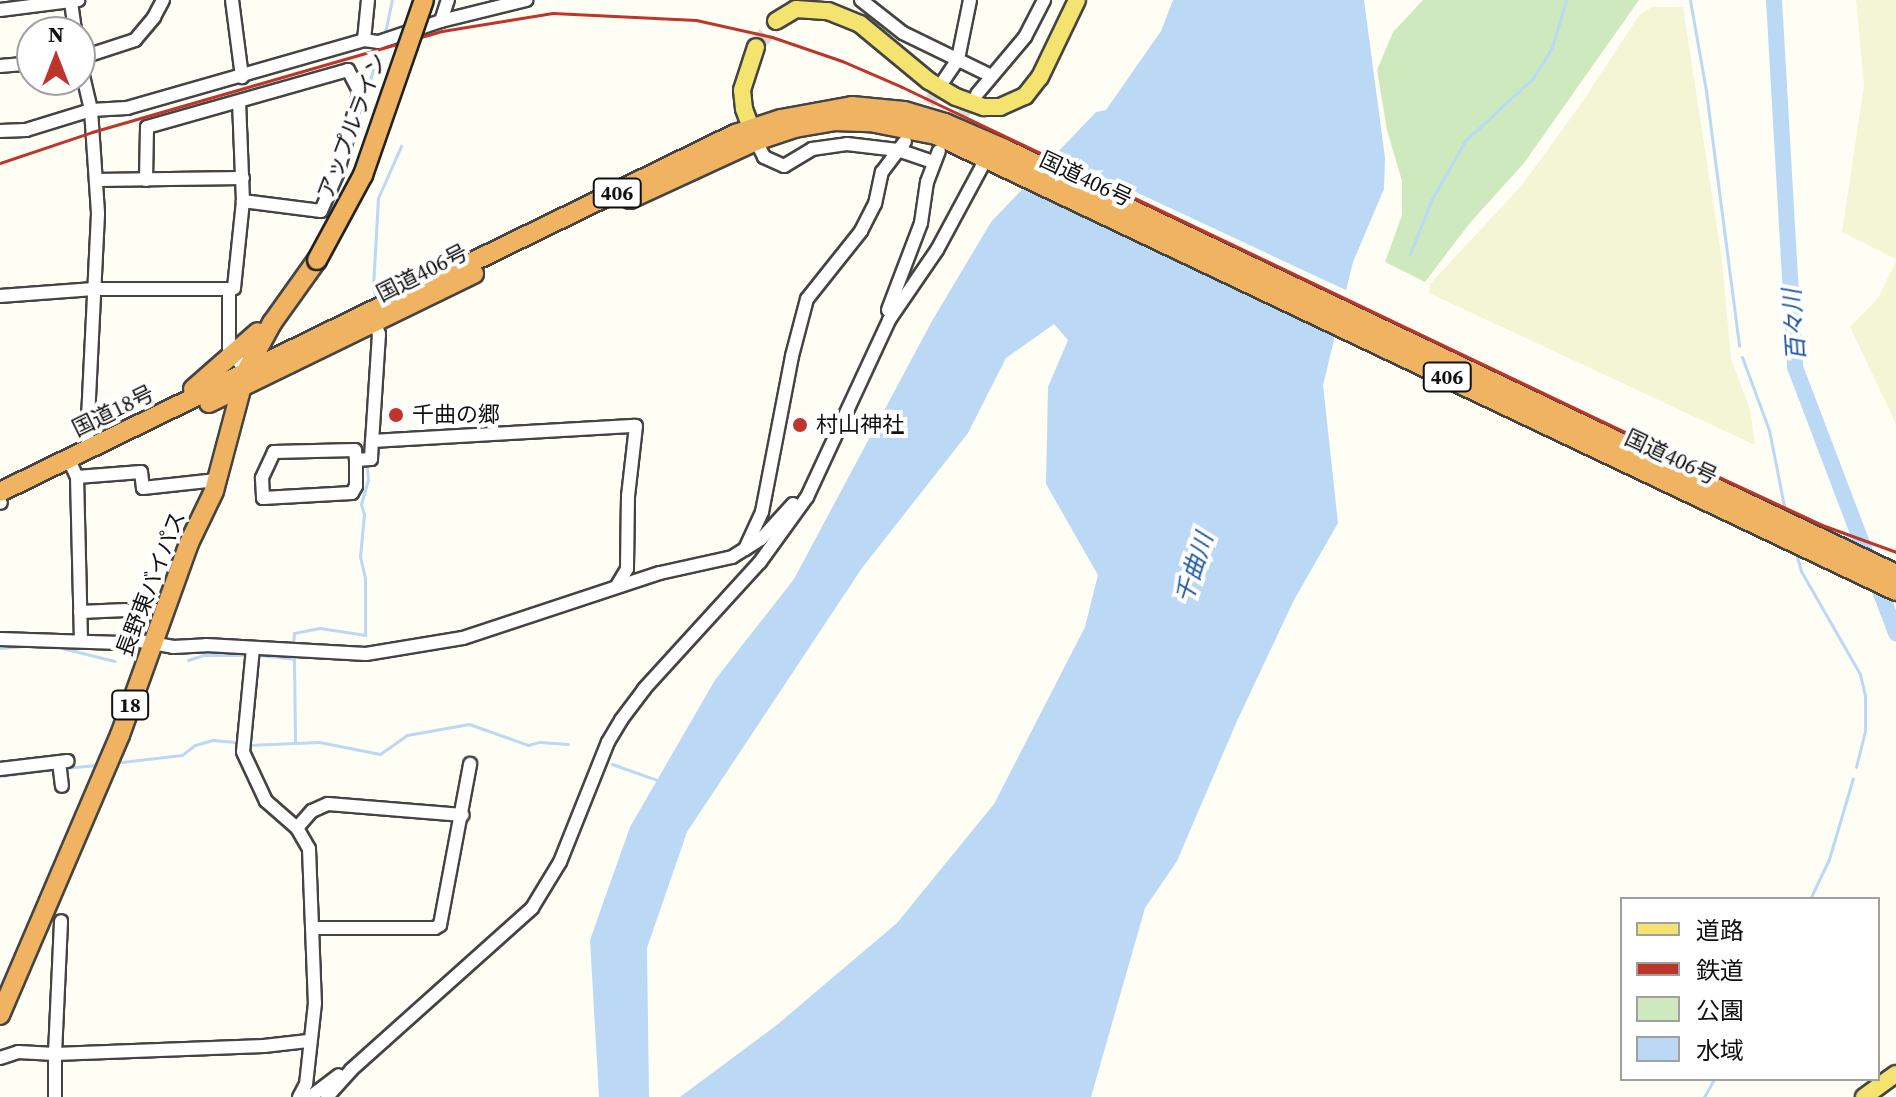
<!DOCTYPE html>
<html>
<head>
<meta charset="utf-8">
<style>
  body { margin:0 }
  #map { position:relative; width:1896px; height:1097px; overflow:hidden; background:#fffef5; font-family:"Source Serif 4","Noto Sans JP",serif }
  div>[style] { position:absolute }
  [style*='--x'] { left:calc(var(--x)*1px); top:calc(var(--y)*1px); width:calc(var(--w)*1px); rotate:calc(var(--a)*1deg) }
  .farmland>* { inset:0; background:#f4f5d5 }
  .green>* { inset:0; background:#cfe9be }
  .water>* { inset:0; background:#bbd8f5 }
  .pier>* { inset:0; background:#fffef5; transform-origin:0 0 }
  .stream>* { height:3px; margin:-1.5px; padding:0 1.5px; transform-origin:1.5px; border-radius:1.5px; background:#bbd8f5 }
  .river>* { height:16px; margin:-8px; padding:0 8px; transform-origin:8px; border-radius:8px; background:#bbd8f5 }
  .minor-tunnel>* { height:12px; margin-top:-6px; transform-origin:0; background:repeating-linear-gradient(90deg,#dbdad3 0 12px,transparent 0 18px) }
  .major-tunnel>* { height:16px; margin-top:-8px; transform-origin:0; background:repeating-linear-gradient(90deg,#dbdad3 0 16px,transparent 0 24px) }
  .roads { filter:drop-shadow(2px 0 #444) drop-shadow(-2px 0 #444) drop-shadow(0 2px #444) drop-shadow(0 -2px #444) }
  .minor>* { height:12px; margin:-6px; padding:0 6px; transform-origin:6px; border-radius:6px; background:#fff }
  .major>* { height:16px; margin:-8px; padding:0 8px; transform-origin:8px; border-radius:8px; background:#f4e36f }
  .highway>* { height:18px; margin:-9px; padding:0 9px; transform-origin:9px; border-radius:9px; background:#f0b362 }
  .rail>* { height:3px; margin:-1.5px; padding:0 1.5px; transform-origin:1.5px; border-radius:1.5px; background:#be362b }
  .bridges { filter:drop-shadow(2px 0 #222) drop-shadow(-2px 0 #222) drop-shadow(0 2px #222) drop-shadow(0 -2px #222) }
  .highway-bridge>* { height:18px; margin:-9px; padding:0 9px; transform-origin:9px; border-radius:9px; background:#f0b362 }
  .dots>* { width:22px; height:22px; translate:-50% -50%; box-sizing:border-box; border:4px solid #fff; border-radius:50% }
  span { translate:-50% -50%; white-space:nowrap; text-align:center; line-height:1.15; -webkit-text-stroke:8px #fff; paint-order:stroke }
  .shield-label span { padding:2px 6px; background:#fff; border:2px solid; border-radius:6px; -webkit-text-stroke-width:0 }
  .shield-label { font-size:20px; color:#111; font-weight:700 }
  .street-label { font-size:22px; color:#111 }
  .poi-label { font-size:22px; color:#111 }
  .left { translate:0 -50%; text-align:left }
  .water-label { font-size:24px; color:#1c57a0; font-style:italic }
  .legend { position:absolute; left:1620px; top:897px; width:260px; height:184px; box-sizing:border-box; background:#fff; border:2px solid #a0a0a0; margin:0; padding:10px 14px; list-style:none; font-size:24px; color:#111 }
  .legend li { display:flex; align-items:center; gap:16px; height:40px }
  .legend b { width:40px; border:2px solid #a0a0a0 }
  .north { position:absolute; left:16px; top:16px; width:80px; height:80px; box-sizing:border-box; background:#fff; border:2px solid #a0a0a0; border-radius:50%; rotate:0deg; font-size:22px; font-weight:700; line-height:32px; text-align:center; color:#111 }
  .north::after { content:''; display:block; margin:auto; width:28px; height:36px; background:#be362b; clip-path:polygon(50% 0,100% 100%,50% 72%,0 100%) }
</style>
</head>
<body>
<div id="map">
  <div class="farmland">
    <i style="clip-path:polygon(1856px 0,1896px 0,1896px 259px,1842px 232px,1864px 86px)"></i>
    <i style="clip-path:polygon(1652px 7px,1683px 7px,1722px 260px,1731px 359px,1750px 409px,1755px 445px,1429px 293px,1430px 284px,1522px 185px,1578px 108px,1640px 14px)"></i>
    <i style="clip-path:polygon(1896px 261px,1896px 424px,1850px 327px,1878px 298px)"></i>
  </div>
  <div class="green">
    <i style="clip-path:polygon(1423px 0,1639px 0,1524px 163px,1469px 224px,1425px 282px,1385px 262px,1402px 215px,1402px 181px,1387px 130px,1377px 70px,1393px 32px)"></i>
  </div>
  <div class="water">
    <i style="clip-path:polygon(1173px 0,1364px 0,1385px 158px,1384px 189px,1353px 262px,1323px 385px,1338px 523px,1294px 600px,1237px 721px,1177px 861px,1145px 908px,1091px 1097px,680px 1097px,778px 1024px,897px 923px,994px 804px,1085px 627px,1098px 575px,1046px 484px,1048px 387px,1068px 340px,1054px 324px,1006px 358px,968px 433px,862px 568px,687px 832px,647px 948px,649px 1097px,599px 1097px,590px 940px,630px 827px,715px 680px,794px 579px,932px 321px,991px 222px,1096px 112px,1106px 110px,1161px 31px)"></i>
  </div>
  <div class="pier">
    <i style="left:1052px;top:153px;width:330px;height:43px;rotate:25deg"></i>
  </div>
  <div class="stream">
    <i style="--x:1690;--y:0;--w:92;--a:80"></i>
    <i style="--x:1706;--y:91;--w:257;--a:82.6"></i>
    <i style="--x:384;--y:37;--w:38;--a:-78"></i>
    <i style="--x:364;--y:98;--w:45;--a:-72"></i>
    <i style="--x:1410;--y:254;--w:57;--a:-68.4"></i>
    <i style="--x:1431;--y:201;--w:69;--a:-60.5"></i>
    <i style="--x:1465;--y:141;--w:93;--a:-42.8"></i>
    <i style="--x:1533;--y:78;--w:36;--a:-58"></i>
    <i style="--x:1552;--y:47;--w:49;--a:-73.4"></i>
    <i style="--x:376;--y:299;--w:12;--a:-104"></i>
    <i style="--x:373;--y:287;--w:89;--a:-86.8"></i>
    <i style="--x:378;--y:198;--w:57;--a:-66.1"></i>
    <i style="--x:1742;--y:357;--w:78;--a:69.7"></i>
    <i style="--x:1769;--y:430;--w:83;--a:78.8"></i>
    <i style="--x:1795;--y:549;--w:23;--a:75"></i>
    <i style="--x:1801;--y:571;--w:119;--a:60.2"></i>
    <i style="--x:1860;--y:674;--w:22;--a:77"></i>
    <i style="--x:1865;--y:695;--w:36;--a:90"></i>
    <i style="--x:1865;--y:731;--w:37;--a:104"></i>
    <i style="--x:40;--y:646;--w:22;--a:5"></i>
    <i style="--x:62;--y:648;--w:54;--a:14"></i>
    <i style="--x:293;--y:647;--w:14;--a:-86"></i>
    <i style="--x:294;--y:633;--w:26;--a:-11"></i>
    <i style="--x:320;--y:628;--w:46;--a:8.8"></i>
    <i style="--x:365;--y:635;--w:57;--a:-90"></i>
    <i style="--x:365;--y:578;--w:22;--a:-103"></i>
    <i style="--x:360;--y:557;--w:43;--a:-84.7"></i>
    <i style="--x:364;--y:514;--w:10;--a:-107"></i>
    <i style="--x:361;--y:504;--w:25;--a:-74"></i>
    <i style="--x:368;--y:480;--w:16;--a:-94"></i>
    <i style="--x:0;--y:648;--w:24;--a:-5"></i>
    <i style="--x:258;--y:655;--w:36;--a:6"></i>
    <i style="--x:294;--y:659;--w:84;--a:89.3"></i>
    <i style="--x:188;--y:660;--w:16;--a:-18"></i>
    <i style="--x:203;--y:655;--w:47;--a:0"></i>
    <i style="--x:249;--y:745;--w:70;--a:-2.5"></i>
    <i style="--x:319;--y:742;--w:62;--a:11.1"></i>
    <i style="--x:380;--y:754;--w:33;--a:-35"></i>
    <i style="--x:407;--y:735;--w:63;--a:-10.1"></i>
    <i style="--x:469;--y:724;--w:63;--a:19.6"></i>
    <i style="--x:528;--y:745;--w:11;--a:-15"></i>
    <i style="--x:539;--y:742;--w:29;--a:4"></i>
    <i style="--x:122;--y:762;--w:60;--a:-6.7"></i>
    <i style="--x:182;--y:755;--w:16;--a:-38"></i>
    <i style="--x:195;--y:745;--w:19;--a:-16"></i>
    <i style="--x:213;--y:740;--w:25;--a:5"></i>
    <i style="--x:612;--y:764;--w:48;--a:19.6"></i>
    <i style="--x:63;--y:768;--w:32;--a:-5"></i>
    <i style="--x:0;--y:776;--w:56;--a:-7.1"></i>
    <i style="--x:1810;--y:899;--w:44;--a:-64.6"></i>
    <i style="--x:1829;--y:859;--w:84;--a:-73.5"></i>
    <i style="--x:1704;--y:1097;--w:21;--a:-61"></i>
  </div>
  <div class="river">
    <i style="--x:1774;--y:0;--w:368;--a:86.7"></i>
    <i style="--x:1795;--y:367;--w:285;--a:69.2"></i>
  </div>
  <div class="minor-tunnel">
    <i style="--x:919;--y:119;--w:46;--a:-57.3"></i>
    <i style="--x:952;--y:131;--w:41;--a:-55.9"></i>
  </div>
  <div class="major-tunnel">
    <i style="--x:756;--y:47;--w:33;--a:-52"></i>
  </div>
  <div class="roads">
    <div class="minor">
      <i style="--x:232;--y:0;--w:78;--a:82.6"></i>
      <i style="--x:861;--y:0;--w:53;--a:38.2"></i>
      <i style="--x:903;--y:33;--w:98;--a:26"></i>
      <i style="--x:71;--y:2;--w:30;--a:82"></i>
      <i style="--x:0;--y:10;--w:79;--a:-7.3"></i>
      <i style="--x:441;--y:21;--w:88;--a:-13.9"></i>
      <i style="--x:364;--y:40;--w:40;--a:-84.3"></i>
      <i style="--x:80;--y:58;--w:58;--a:-18.1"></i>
      <i style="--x:135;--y:40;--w:30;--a:-50"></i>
      <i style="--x:154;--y:17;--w:19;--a:-62"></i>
      <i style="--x:80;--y:63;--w:48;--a:76.8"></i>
      <i style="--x:91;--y:110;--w:104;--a:86.1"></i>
      <i style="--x:98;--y:214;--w:224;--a:92.8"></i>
      <i style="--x:87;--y:438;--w:11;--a:68"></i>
      <i style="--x:0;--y:66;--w:32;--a:-5"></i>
      <i style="--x:944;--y:80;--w:25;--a:-56"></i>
      <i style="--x:958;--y:59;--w:60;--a:-78.5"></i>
      <i style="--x:977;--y:94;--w:75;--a:-49.9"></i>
      <i style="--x:1025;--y:37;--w:42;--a:-62.8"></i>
      <i style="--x:0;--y:131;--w:26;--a:-2"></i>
      <i style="--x:26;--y:130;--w:68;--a:-17.1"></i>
      <i style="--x:91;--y:110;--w:36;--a:-3"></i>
      <i style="--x:127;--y:108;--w:247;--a:-16"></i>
      <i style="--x:364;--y:40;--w:15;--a:8"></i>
      <i style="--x:379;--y:42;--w:65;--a:-18.7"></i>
      <i style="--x:441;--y:21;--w:22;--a:-72"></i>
      <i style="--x:756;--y:141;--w:18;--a:63"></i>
      <i style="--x:764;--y:157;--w:22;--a:24"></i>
      <i style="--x:784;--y:166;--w:33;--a:-31"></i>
      <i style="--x:812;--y:149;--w:35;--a:-8"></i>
      <i style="--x:847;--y:144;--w:51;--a:6.7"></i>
      <i style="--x:898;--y:150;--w:37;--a:19"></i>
      <i style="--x:96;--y:180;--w:147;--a:-0.8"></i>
      <i style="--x:146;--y:180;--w:53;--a:-88.9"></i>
      <i style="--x:147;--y:127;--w:209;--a:-15.8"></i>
      <i style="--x:348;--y:70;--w:24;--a:62"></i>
      <i style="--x:359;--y:91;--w:12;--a:99"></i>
      <i style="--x:357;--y:103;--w:74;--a:105.7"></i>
      <i style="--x:337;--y:174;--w:40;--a:113.4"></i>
      <i style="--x:321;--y:211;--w:79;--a:-172.7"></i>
      <i style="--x:243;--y:201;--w:99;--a:-92.3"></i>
      <i style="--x:229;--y:289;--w:5;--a:-11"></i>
      <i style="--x:234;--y:288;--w:87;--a:-84.1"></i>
      <i style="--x:0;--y:296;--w:94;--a:-4.3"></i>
      <i style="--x:94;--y:289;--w:135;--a:0"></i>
      <i style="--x:229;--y:289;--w:59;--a:90"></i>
      <i style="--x:229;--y:348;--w:29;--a:54"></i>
      <i style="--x:888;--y:310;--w:93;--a:-69.2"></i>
      <i style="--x:921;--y:223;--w:41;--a:-81.7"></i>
      <i style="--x:927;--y:182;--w:33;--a:-69"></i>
      <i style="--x:373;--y:317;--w:18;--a:71"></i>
      <i style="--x:379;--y:334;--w:107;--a:93.7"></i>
      <i style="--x:372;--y:441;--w:264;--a:-3.3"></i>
      <i style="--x:636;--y:426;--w:70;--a:96.5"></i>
      <i style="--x:628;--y:496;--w:73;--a:90.8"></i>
      <i style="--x:627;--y:569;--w:21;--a:121"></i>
      <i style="--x:69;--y:460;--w:19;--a:65"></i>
      <i style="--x:77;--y:477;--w:164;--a:88.6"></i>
      <i style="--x:356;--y:460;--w:10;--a:-96"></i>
      <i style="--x:355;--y:450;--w:81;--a:178.6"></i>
      <i style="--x:274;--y:452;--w:29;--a:115"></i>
      <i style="--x:262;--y:478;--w:20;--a:87"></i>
      <i style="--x:263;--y:498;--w:89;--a:-3.2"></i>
      <i style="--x:352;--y:493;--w:8;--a:-60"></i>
      <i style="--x:356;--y:486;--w:26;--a:-90"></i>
      <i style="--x:356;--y:460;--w:15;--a:-4"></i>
      <i style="--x:371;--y:459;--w:18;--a:-87"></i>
      <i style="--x:77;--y:477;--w:64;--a:-4.5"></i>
      <i style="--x:141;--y:472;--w:16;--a:83"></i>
      <i style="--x:143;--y:488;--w:74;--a:-6.2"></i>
      <i style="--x:0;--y:502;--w:1;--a:45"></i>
      <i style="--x:793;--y:504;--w:47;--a:132.4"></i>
      <i style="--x:761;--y:539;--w:19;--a:148"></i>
      <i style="--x:745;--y:549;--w:41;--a:-65.3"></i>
      <i style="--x:762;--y:512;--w:159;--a:-79.1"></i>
      <i style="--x:792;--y:356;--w:59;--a:-75.3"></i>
      <i style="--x:807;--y:299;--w:87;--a:-51.5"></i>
      <i style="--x:861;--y:231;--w:30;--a:-63"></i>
      <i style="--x:875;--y:204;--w:33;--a:-78"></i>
      <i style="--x:882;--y:172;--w:38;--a:-53"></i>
      <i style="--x:80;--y:612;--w:46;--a:-2.5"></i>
      <i style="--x:0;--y:639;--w:120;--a:1.9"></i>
      <i style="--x:120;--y:643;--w:14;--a:-12"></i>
      <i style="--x:134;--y:640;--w:40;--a:10"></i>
      <i style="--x:173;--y:647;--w:33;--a:-3"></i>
      <i style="--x:206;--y:645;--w:160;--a:3.2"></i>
      <i style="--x:366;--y:654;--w:98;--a:-9.4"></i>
      <i style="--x:463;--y:638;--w:207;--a:-18.3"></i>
      <i style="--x:660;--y:573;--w:74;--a:-12.5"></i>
      <i style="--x:732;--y:557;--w:15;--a:-32"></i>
      <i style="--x:253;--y:648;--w:104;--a:95.5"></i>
      <i style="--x:243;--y:752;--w:54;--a:64.9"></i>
      <i style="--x:266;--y:801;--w:41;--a:41.1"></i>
      <i style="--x:297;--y:828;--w:24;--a:60"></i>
      <i style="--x:309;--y:849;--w:154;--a:87.8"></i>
      <i style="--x:315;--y:1003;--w:81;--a:96.3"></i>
      <i style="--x:306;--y:1084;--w:15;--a:118"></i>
      <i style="--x:59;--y:762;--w:24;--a:83"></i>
      <i style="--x:0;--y:769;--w:68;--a:-6.7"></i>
      <i style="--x:297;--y:828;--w:23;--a:-49"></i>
      <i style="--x:312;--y:811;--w:17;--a:-24"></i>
      <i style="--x:328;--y:804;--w:135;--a:4.7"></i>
      <i style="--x:314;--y:928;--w:121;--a:0"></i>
      <i style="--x:435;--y:928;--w:6;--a:-31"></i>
      <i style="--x:440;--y:925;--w:164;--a:-79.4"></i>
      <i style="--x:0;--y:1058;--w:19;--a:-18"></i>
      <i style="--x:18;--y:1052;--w:37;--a:3"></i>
      <i style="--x:55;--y:1054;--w:133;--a:-87.4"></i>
      <i style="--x:55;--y:1097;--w:43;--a:-90"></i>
      <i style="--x:55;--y:1054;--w:209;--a:-2.2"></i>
      <i style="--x:264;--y:1046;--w:44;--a:-6.5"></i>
      <i style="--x:310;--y:1097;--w:36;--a:-37"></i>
      <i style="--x:327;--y:1097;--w:36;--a:-48"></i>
      <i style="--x:351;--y:1070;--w:243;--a:-41.8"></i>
      <i style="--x:532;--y:908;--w:54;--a:-58.7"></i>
      <i style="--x:560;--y:862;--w:129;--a:-68.2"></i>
      <i style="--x:608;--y:742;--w:26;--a:-59"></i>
      <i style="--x:621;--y:720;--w:39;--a:-53"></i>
      <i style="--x:644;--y:689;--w:172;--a:-47.6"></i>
      <i style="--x:760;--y:562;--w:80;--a:-54.1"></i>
      <i style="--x:807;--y:497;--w:195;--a:-65.1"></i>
      <i style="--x:889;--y:320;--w:85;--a:-55.6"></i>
      <i style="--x:937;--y:250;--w:106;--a:-61.7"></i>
    </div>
    <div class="major">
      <i style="--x:776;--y:21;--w:23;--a:-31"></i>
      <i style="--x:796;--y:9;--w:32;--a:4"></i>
      <i style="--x:828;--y:11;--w:35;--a:22"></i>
      <i style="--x:860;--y:24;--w:89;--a:39.6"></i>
      <i style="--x:929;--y:81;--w:31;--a:31"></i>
      <i style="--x:956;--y:97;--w:30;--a:20"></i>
      <i style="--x:984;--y:107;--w:16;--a:0"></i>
      <i style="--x:1000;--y:107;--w:27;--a:-24"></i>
      <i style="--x:1025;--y:96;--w:24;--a:-52"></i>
      <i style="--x:1040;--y:77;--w:85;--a:-64.3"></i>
      <i style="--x:755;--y:139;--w:32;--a:-110"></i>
      <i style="--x:744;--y:109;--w:19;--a:-96"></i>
      <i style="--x:742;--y:90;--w:45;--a:-72"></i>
      <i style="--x:1864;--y:1097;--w:39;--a:-36"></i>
    </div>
    <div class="highway">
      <i style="--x:630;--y:199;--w:139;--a:-24.7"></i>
      <i style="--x:756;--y:141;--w:41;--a:-18.4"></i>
      <i style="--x:795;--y:128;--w:40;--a:-10"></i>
      <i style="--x:834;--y:121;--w:36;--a:2"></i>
      <i style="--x:870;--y:122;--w:67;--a:11.1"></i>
      <i style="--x:936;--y:135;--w:1063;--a:25.41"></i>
      <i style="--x:193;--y:389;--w:86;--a:-41.2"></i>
      <i style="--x:209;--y:403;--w:295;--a:-26"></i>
      <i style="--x:0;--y:492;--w:818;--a:-25.97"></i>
      <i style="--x:735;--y:134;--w:48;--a:-18.1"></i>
      <i style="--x:781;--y:119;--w:72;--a:-10.4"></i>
      <i style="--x:852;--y:106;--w:52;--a:5.5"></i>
      <i style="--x:904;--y:111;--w:43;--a:16.3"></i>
      <i style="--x:945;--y:123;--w:65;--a:23.4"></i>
      <i style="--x:1005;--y:149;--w:987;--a:25.5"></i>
      <i style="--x:0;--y:1015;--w:305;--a:-66.8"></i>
      <i style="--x:120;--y:735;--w:204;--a:-70.2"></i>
      <i style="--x:189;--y:543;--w:58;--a:-64.3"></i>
      <i style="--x:214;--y:491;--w:124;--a:-75.1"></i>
      <i style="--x:246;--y:371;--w:55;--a:-61.6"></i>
      <i style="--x:272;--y:323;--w:77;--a:-54.5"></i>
    </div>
  </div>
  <div class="rail">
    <i style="--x:0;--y:163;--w:97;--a:-18.6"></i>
    <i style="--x:92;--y:132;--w:364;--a:-16.1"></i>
    <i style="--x:442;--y:31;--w:112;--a:-9.2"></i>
    <i style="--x:553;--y:13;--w:143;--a:2.8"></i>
    <i style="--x:696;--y:20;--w:78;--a:12.6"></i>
    <i style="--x:772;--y:37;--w:74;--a:18.9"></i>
    <i style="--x:842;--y:61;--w:65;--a:23.4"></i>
    <i style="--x:902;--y:87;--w:901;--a:25.51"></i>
    <i style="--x:1715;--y:475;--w:118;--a:25"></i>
    <i style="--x:1822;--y:525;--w:79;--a:20"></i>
  </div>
  <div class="bridges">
    <div class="highway-bridge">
      <i style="--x:317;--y:260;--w:97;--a:-61.6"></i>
      <i style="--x:363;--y:175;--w:185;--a:-70.8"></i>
    </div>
  </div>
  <div class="dots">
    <i style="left:396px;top:415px;background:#be362b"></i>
    <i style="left:800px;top:425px;background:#be362b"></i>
  </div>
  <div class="shield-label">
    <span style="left:617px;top:193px">406</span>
    <span style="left:1447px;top:377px">406</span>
    <span style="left:130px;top:705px">18</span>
  </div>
  <div class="street-label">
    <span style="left:352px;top:126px;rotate:-69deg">アップルライン</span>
    <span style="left:1086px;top:179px;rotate:25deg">国道406号</span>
    <span style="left:422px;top:273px;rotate:-27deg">国道406号</span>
    <span style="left:113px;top:411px;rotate:-26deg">国道18号</span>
    <span style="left:1671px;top:457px;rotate:25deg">国道406号</span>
    <span style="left:151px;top:584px;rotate:-69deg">長野東バイパス</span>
  </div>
  <div class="poi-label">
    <span class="left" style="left:412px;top:415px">千曲の郷</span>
    <span class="left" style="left:816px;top:425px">村山神社</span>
  </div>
  <div class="water-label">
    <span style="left:1794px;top:325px;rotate:-94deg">百々川</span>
    <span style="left:1194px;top:568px;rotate:-72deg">千曲川</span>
  </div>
  <ul class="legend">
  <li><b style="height:10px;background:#f4e36f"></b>道路</li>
  <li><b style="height:10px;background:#be362b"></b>鉄道</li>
  <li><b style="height:22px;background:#cfe9be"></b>公園</li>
  <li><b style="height:22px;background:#bbd8f5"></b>水域</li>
  </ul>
  <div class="north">N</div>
</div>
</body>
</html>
